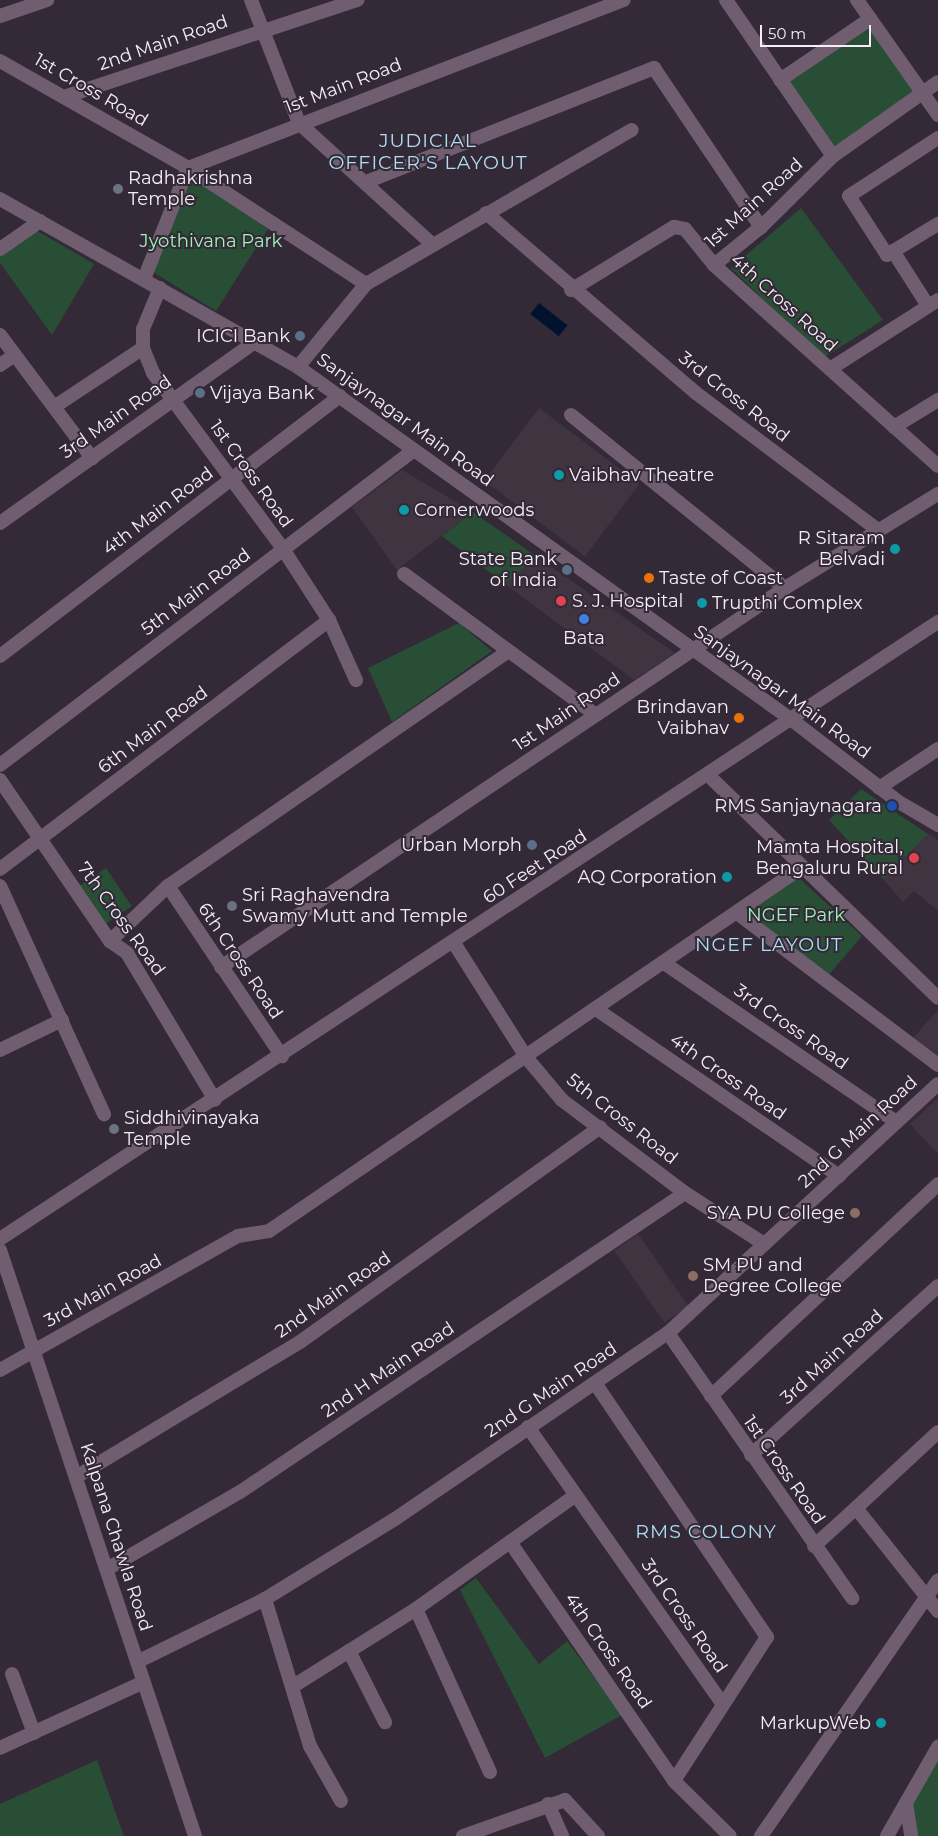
<!DOCTYPE html>
<html>
<head>
<meta charset="utf-8">
<style>
  body { margin:0 }
  #map { position:relative; width:938px; height:1836px; overflow:hidden; background:#342936; font-family:Montserrat,sans-serif }
  div>[style] { position:absolute }
  [style*='--x'] { left:calc(var(--x)*1px); top:calc(var(--y)*1px); width:calc(var(--w)*1px); rotate:calc(var(--a)*1deg) }
  .commercial>* { inset:0; background:#413441; transform-origin:0 0 }
  .green>* { inset:0; background:#284e36; transform-origin:0 0 }
  .water>* { inset:0; background:#00122d; transform-origin:0 0 }
  .minor>* { height:14px; margin:-7px; padding:0 7px; transform-origin:7px; border-radius:7px; background:#705d6f }
  .tertiary>* { height:14px; margin:-7px; padding:0 7px; transform-origin:7px; border-radius:7px; background:#705d6f }
  .dots>* { width:14px; height:14px; translate:-50% -50%; box-sizing:border-box; border:2px solid #342936; border-radius:50% }
  span { translate:-50% -50%; white-space:nowrap; text-align:center; line-height:1.15; -webkit-text-stroke:4px #342936; paint-order:stroke }
  .street-label { font-size:18px; color:#f6eef7 }
  .poi-label { font-size:18px; color:#f6eef7 }
  .left { translate:0 -50%; text-align:left }
  .right { translate:-100% -50%; text-align:right }
  .park-label { font-size:18px; color:#9ff1ba }
  .neighbourhood-label { font-size:19px; color:#addef5; letter-spacing:1px }
  .scale { position:absolute; left:760px; top:25px; width:111px; height:22px; box-sizing:border-box; border:2px solid #f6eef7; border-top:0; padding-left:6px; font-size:15px; line-height:18px; white-space:nowrap; color:#f6eef7; -webkit-text-stroke:4px #342936; paint-order:stroke }
</style>
</head>
<body>
<div id="map">
  <div class="commercial">
    <i style="left:539px;top:408px;width:126px;height:91px;rotate:37deg"></i>
    <i style="clip-path:polygon(402px 470px,473px 512px,397px 570px,352px 507px)"></i>
    <i style="clip-path:polygon(537px 557px,675px 653px,634px 680px,505px 584px)"></i>
    <i style="clip-path:polygon(928px 834px,938px 840px,938px 911px,914px 891px,903px 902px,883px 879px)"></i>
    <i style="clip-path:polygon(938px 1010px,938px 1060px,912px 1039px)"></i>
    <i style="clip-path:polygon(938px 1098px,938px 1154px,910px 1124px)"></i>
    <i style="left:638px;top:1234px;width:88px;height:29px;rotate:55deg"></i>
  </div>
  <div class="green">
    <i style="left:868px;top:23px;width:84px;height:100px;rotate:55deg"></i>
    <i style="clip-path:polygon(193px 176px,268px 229px,216px 311px,153px 272px)"></i>
    <i style="clip-path:polygon(801px 208px,883px 320px,823px 358px,731px 268px)"></i>
    <i style="clip-path:polygon(36px 230px,94px 264px,52px 335px,0 263px,0 255px)"></i>
    <i style="clip-path:polygon(473px 512px,537px 557px,505px 584px,442px 536px)"></i>
    <i style="clip-path:polygon(459px 623px,492px 651px,392px 722px,368px 668px)"></i>
    <i style="clip-path:polygon(861px 789px,928px 834px,883px 879px,829px 820px)"></i>
    <i style="left:106px;top:868px;width:46px;height:35px;rotate:56deg"></i>
    <i style="clip-path:polygon(798px 877px,862px 936px,827px 977px,746px 914px)"></i>
    <i style="clip-path:polygon(476px 1578px,539px 1664px,567px 1641px,622px 1715px,545px 1758px,460px 1590px)"></i>
    <i style="clip-path:polygon(938px 1759px,938px 1836px,918px 1836px,911px 1806px)"></i>
    <i style="clip-path:polygon(97px 1760px,124px 1836px,0 1836px,0 1804px)"></i>
  </div>
  <div class="water">
    <i style="left:539px;top:303px;width:36px;height:14px;rotate:38deg"></i>
  </div>
  <div class="minor">
    <i style="--x:251;--y:0;--w:132;--a:68.7"></i>
    <i style="--x:299;--y:123;--w:181;--a:42.3"></i>
    <i style="--x:726;--y:0;--w:189;--a:55.6"></i>
    <i style="--x:857;--y:0;--w:141;--a:54.8"></i>
    <i style="--x:0;--y:16;--w:50;--a:-18.8"></i>
    <i style="--x:0;--y:61;--w:216;--a:29.6"></i>
    <i style="--x:188;--y:168;--w:212;--a:33.1"></i>
    <i style="--x:780;--y:80;--w:109;--a:-34.1"></i>
    <i style="--x:67;--y:96;--w:306;--a:-18.3"></i>
    <i style="--x:938;--y:138;--w:106;--a:146.9"></i>
    <i style="--x:849;--y:196;--w:70;--a:57.2"></i>
    <i style="--x:887;--y:255;--w:60;--a:-31.3"></i>
    <i style="--x:366;--y:182;--w:310;--a:-21.6"></i>
    <i style="--x:654;--y:68;--w:192;--a:56.1"></i>
    <i style="--x:486;--y:213;--w:277;--a:40.6"></i>
    <i style="--x:696;--y:393;--w:228;--a:37"></i>
    <i style="--x:0;--y:249;--w:49;--a:-35"></i>
    <i style="--x:893;--y:251;--w:65;--a:57.5"></i>
    <i style="--x:714;--y:265;--w:301;--a:41.9"></i>
    <i style="--x:144;--y:279;--w:119;--a:-68.4"></i>
    <i style="--x:188;--y:168;--w:467;--a:-21.1"></i>
    <i style="--x:160;--y:288;--w:44;--a:112.5"></i>
    <i style="--x:143;--y:329;--w:19;--a:90"></i>
    <i style="--x:143;--y:348;--w:27;--a:68"></i>
    <i style="--x:153;--y:373;--w:219;--a:53.5"></i>
    <i style="--x:283;--y:549;--w:85;--a:57.1"></i>
    <i style="--x:329;--y:620;--w:66;--a:65.8"></i>
    <i style="--x:571;--y:290;--w:121;--a:-31.5"></i>
    <i style="--x:674;--y:227;--w:11;--a:10"></i>
    <i style="--x:685;--y:229;--w:46;--a:51.1"></i>
    <i style="--x:714;--y:265;--w:60;--a:-39"></i>
    <i style="--x:761;--y:227;--w:101;--a:-44.6"></i>
    <i style="--x:833;--y:156;--w:128;--a:-35.2"></i>
    <i style="--x:0;--y:335;--w:154;--a:53.2"></i>
    <i style="--x:0;--y:365;--w:18;--a:-34"></i>
    <i style="--x:298;--y:367;--w:107;--a:-50.7"></i>
    <i style="--x:366;--y:284;--w:307;--a:-30.1"></i>
    <i style="--x:830;--y:369;--w:128;--a:-32.6"></i>
    <i style="--x:54;--y:407;--w:107;--a:-33.5"></i>
    <i style="--x:571;--y:415;--w:275;--a:39"></i>
    <i style="--x:894;--y:427;--w:52;--a:-31.5"></i>
    <i style="--x:0;--y:523;--w:313;--a:-35.4"></i>
    <i style="--x:404;--y:574;--w:238;--a:36.3"></i>
    <i style="--x:0;--y:656;--w:428;--a:-37.4"></i>
    <i style="--x:0;--y:765;--w:520;--a:-37.27"></i>
    <i style="--x:708;--y:775;--w:320;--a:44.1"></i>
    <i style="--x:0;--y:780;--w:195;--a:55.7"></i>
    <i style="--x:110;--y:941;--w:21;--a:35"></i>
    <i style="--x:127;--y:953;--w:171;--a:59.1"></i>
    <i style="--x:879;--y:788;--w:71;--a:-33.5"></i>
    <i style="--x:0;--y:869;--w:413;--a:-37.1"></i>
    <i style="--x:0;--y:886;--w:251;--a:65.5"></i>
    <i style="--x:168;--y:886;--w:205;--a:56.2"></i>
    <i style="--x:737;--y:913;--w:252;--a:37.1"></i>
    <i style="--x:110;--y:941;--w:80;--a:-43.5"></i>
    <i style="--x:168;--y:886;--w:411;--a:-34.6"></i>
    <i style="--x:454;--y:943;--w:135;--a:57.7"></i>
    <i style="--x:526;--y:1057;--w:56;--a:50.1"></i>
    <i style="--x:562;--y:1100;--w:154;--a:37.1"></i>
    <i style="--x:685;--y:1193;--w:94;--a:32.8"></i>
    <i style="--x:664;--y:963;--w:281;--a:34.4"></i>
    <i style="--x:221;--y:967;--w:680;--a:-33.9"></i>
    <i style="--x:785;--y:588;--w:180;--a:-31.6"></i>
    <i style="--x:596;--y:1009;--w:295;--a:34.5"></i>
    <i style="--x:0;--y:1050;--w:69;--a:-25.8"></i>
    <i style="--x:668;--y:1333;--w:323;--a:55.2"></i>
    <i style="--x:0;--y:1370;--w:273;--a:-29.4"></i>
    <i style="--x:238;--y:1236;--w:31;--a:-9"></i>
    <i style="--x:269;--y:1231;--w:644;--a:-34.31"></i>
    <i style="--x:595;--y:1383;--w:307;--a:55.9"></i>
    <i style="--x:767;--y:1637;--w:171;--a:122.9"></i>
    <i style="--x:711;--y:1396;--w:311;--a:-43"></i>
    <i style="--x:528;--y:1427;--w:337;--a:54.9"></i>
    <i style="--x:751;--y:1455;--w:252;--a:-42.1"></i>
    <i style="--x:76;--y:1477;--w:262;--a:-31.1"></i>
    <i style="--x:300;--y:1342;--w:369;--a:-35.6"></i>
    <i style="--x:856;--y:1508;--w:112;--a:-42.8"></i>
    <i style="--x:510;--y:1542;--w:290;--a:55.5"></i>
    <i style="--x:674;--y:1781;--w:78;--a:44.5"></i>
    <i style="--x:814;--y:1546;--w:57;--a:-42.1"></i>
    <i style="--x:856;--y:1508;--w:132;--a:51.5"></i>
    <i style="--x:107;--y:1569;--w:154;--a:-30.1"></i>
    <i style="--x:240;--y:1492;--w:536;--a:-33.9"></i>
    <i style="--x:265;--y:1599;--w:154;--a:73"></i>
    <i style="--x:310;--y:1746;--w:63;--a:60.6"></i>
    <i style="--x:416;--y:1609;--w:179;--a:65.6"></i>
    <i style="--x:349;--y:1651;--w:80;--a:63.1"></i>
    <i style="--x:137;--y:1662;--w:143;--a:-26.2"></i>
    <i style="--x:265;--y:1599;--w:153;--a:-31.6"></i>
    <i style="--x:395;--y:1519;--w:330;--a:-34.3"></i>
    <i style="--x:668;--y:1333;--w:367;--a:-42.7"></i>
    <i style="--x:12;--y:1674;--w:63;--a:69.6"></i>
    <i style="--x:295;--y:1685;--w:143;--a:-32.1"></i>
    <i style="--x:416;--y:1609;--w:196;--a:-35.5"></i>
    <i style="--x:0;--y:1748;--w:158;--a:-24.6"></i>
    <i style="--x:906;--y:1803;--w:33;--a:81"></i>
    <i style="--x:548;--y:1804;--w:35;--a:66"></i>
    <i style="--x:463;--y:1836;--w:108;--a:-19.4"></i>
    <i style="--x:565;--y:1800;--w:49;--a:47.5"></i>
    <i style="--x:761;--y:1836;--w:311;--a:-55.3"></i>
    <i style="--x:887;--y:1836;--w:103;--a:-60.2"></i>
  </div>
  <div class="tertiary">
    <i style="--x:0;--y:199;--w:342;--a:29.4"></i>
    <i style="--x:298;--y:367;--w:607;--a:35.55"></i>
    <i style="--x:792;--y:720;--w:133;--a:37.6"></i>
    <i style="--x:897;--y:801;--w:48;--a:30.3"></i>
    <i style="--x:0;--y:1239;--w:1123;--a:-33.34"></i>
    <i style="--x:0;--y:1250;--w:618;--a:71.59"></i>
  </div>
  <div class="dots">
    <i style="left:118px;top:189px;background:#6b7280"></i>
    <i style="left:300px;top:336px;background:#5c6f8a"></i>
    <i style="left:200px;top:393px;background:#5c6f8a"></i>
    <i style="left:559px;top:475px;background:#0f9aa8"></i>
    <i style="left:404px;top:510px;background:#0f9aa8"></i>
    <i style="left:895px;top:549px;background:#0f9aa8"></i>
    <i style="left:567px;top:570px;background:#5c6f8a"></i>
    <i style="left:649px;top:578px;background:#e8710a"></i>
    <i style="left:561px;top:601px;background:#e0444e"></i>
    <i style="left:702px;top:603px;background:#0f9aa8"></i>
    <i style="left:584px;top:619px;background:#3f7fe0"></i>
    <i style="left:739px;top:718px;background:#e8710a"></i>
    <i style="left:892px;top:806px;background:#1a4fb4"></i>
    <i style="left:532px;top:845px;background:#5c6f8a"></i>
    <i style="left:914px;top:858px;background:#e0444e"></i>
    <i style="left:727px;top:877px;background:#0f9aa8"></i>
    <i style="left:232px;top:906px;background:#6b7280"></i>
    <i style="left:114px;top:1129px;background:#6b7280"></i>
    <i style="left:855px;top:1213px;background:#8d6e63"></i>
    <i style="left:693px;top:1276px;background:#8d6e63"></i>
    <i style="left:881px;top:1723px;background:#0f9aa8"></i>
  </div>
  <div class="street-label">
    <span style="left:163px;top:43px;rotate:-19deg">2nd Main Road</span>
    <span style="left:343px;top:86px;rotate:-21deg">1st Main Road</span>
    <span style="left:91px;top:90px;rotate:30deg">1st Cross Road</span>
    <span style="left:754px;top:203px;rotate:-42deg">1st Main Road</span>
    <span style="left:784px;top:303px;rotate:42deg">4th Cross Road</span>
    <span style="left:734px;top:397px;rotate:38deg">3rd Cross Road</span>
    <span style="left:116px;top:417px;rotate:-35deg">3rd Main Road</span>
    <span style="left:405px;top:420px;rotate:36deg">Sanjaynagar Main Road</span>
    <span style="left:251px;top:474px;rotate:54deg">1st Cross Road</span>
    <span style="left:158px;top:511px;rotate:-37deg">4th Main Road</span>
    <span style="left:196px;top:592px;rotate:-37deg">5th Main Road</span>
    <span style="left:782px;top:692px;rotate:36deg">Sanjaynagar Main Road</span>
    <span style="left:567px;top:712px;rotate:-34deg">1st Main Road</span>
    <span style="left:153px;top:730px;rotate:-37deg">6th Main Road</span>
    <span style="left:535px;top:867px;rotate:-33deg">60 Feet Road</span>
    <span style="left:121px;top:919px;rotate:54deg">7th Cross Road</span>
    <span style="left:240px;top:961px;rotate:56deg">6th Cross Road</span>
    <span style="left:791px;top:1027px;rotate:35deg">3rd Cross Road</span>
    <span style="left:728px;top:1077px;rotate:35deg">4th Cross Road</span>
    <span style="left:622px;top:1119px;rotate:38deg">5th Cross Road</span>
    <span style="left:858px;top:1132px;rotate:-43deg">2nd G Main Road</span>
    <span style="left:103px;top:1291px;rotate:-29deg">3rd Main Road</span>
    <span style="left:333px;top:1295px;rotate:-35deg">2nd Main Road</span>
    <span style="left:832px;top:1357px;rotate:-42deg">3rd Main Road</span>
    <span style="left:388px;top:1370px;rotate:-34deg">2nd H Main Road</span>
    <span style="left:551px;top:1390px;rotate:-34deg">2nd G Main Road</span>
    <span style="left:784px;top:1470px;rotate:55deg">1st Cross Road</span>
    <span style="left:116px;top:1537px;rotate:72deg">Kalpana Chawla Road</span>
    <span style="left:684px;top:1616px;rotate:55deg">3rd Cross Road</span>
    <span style="left:608px;top:1651px;rotate:55deg">4th Cross Road</span>
  </div>
  <div class="poi-label">
    <span class="left" style="left:128px;top:189px">Radhakrishna<br>Temple</span>
    <span class="right" style="left:290px;top:336px">ICICI Bank</span>
    <span class="left" style="left:210px;top:393px">Vijaya Bank</span>
    <span class="left" style="left:569px;top:475px">Vaibhav Theatre</span>
    <span class="left" style="left:414px;top:510px">Cornerwoods</span>
    <span class="right" style="left:885px;top:549px">R Sitaram<br>Belvadi</span>
    <span class="right" style="left:557px;top:570px">State Bank<br>of India</span>
    <span class="left" style="left:659px;top:578px">Taste of Coast</span>
    <span class="left" style="left:572px;top:601px">S. J. Hospital</span>
    <span class="left" style="left:712px;top:603px">Trupthi Complex</span>
    <span style="left:584px;top:638px">Bata</span>
    <span class="right" style="left:729px;top:718px">Brindavan<br>Vaibhav</span>
    <span class="right" style="left:882px;top:806px">RMS Sanjaynagara</span>
    <span class="right" style="left:522px;top:845px">Urban Morph</span>
    <span class="right" style="left:903px;top:858px">Mamta Hospital,<br>Bengaluru Rural</span>
    <span class="right" style="left:717px;top:877px">AQ Corporation</span>
    <span class="left" style="left:242px;top:906px">Sri Raghavendra<br>Swamy Mutt and Temple</span>
    <span class="left" style="left:124px;top:1129px">Siddhivinayaka<br>Temple</span>
    <span class="right" style="left:845px;top:1213px">SYA PU College</span>
    <span class="left" style="left:703px;top:1276px">SM PU and<br>Degree College</span>
    <span class="right" style="left:871px;top:1723px">MarkupWeb</span>
  </div>
  <div class="park-label">
    <span style="left:211px;top:241px">Jyothivana Park</span>
    <span style="left:796px;top:915px">NGEF Park</span>
  </div>
  <div class="neighbourhood-label">
    <span style="left:428px;top:152px">JUDICIAL<br>OFFICER'S LAYOUT</span>
    <span style="left:769px;top:945px">NGEF LAYOUT</span>
    <span style="left:706px;top:1532px">RMS COLONY</span>
  </div>
  <div class="scale">50 m</div>
</div>
</body>
</html>
